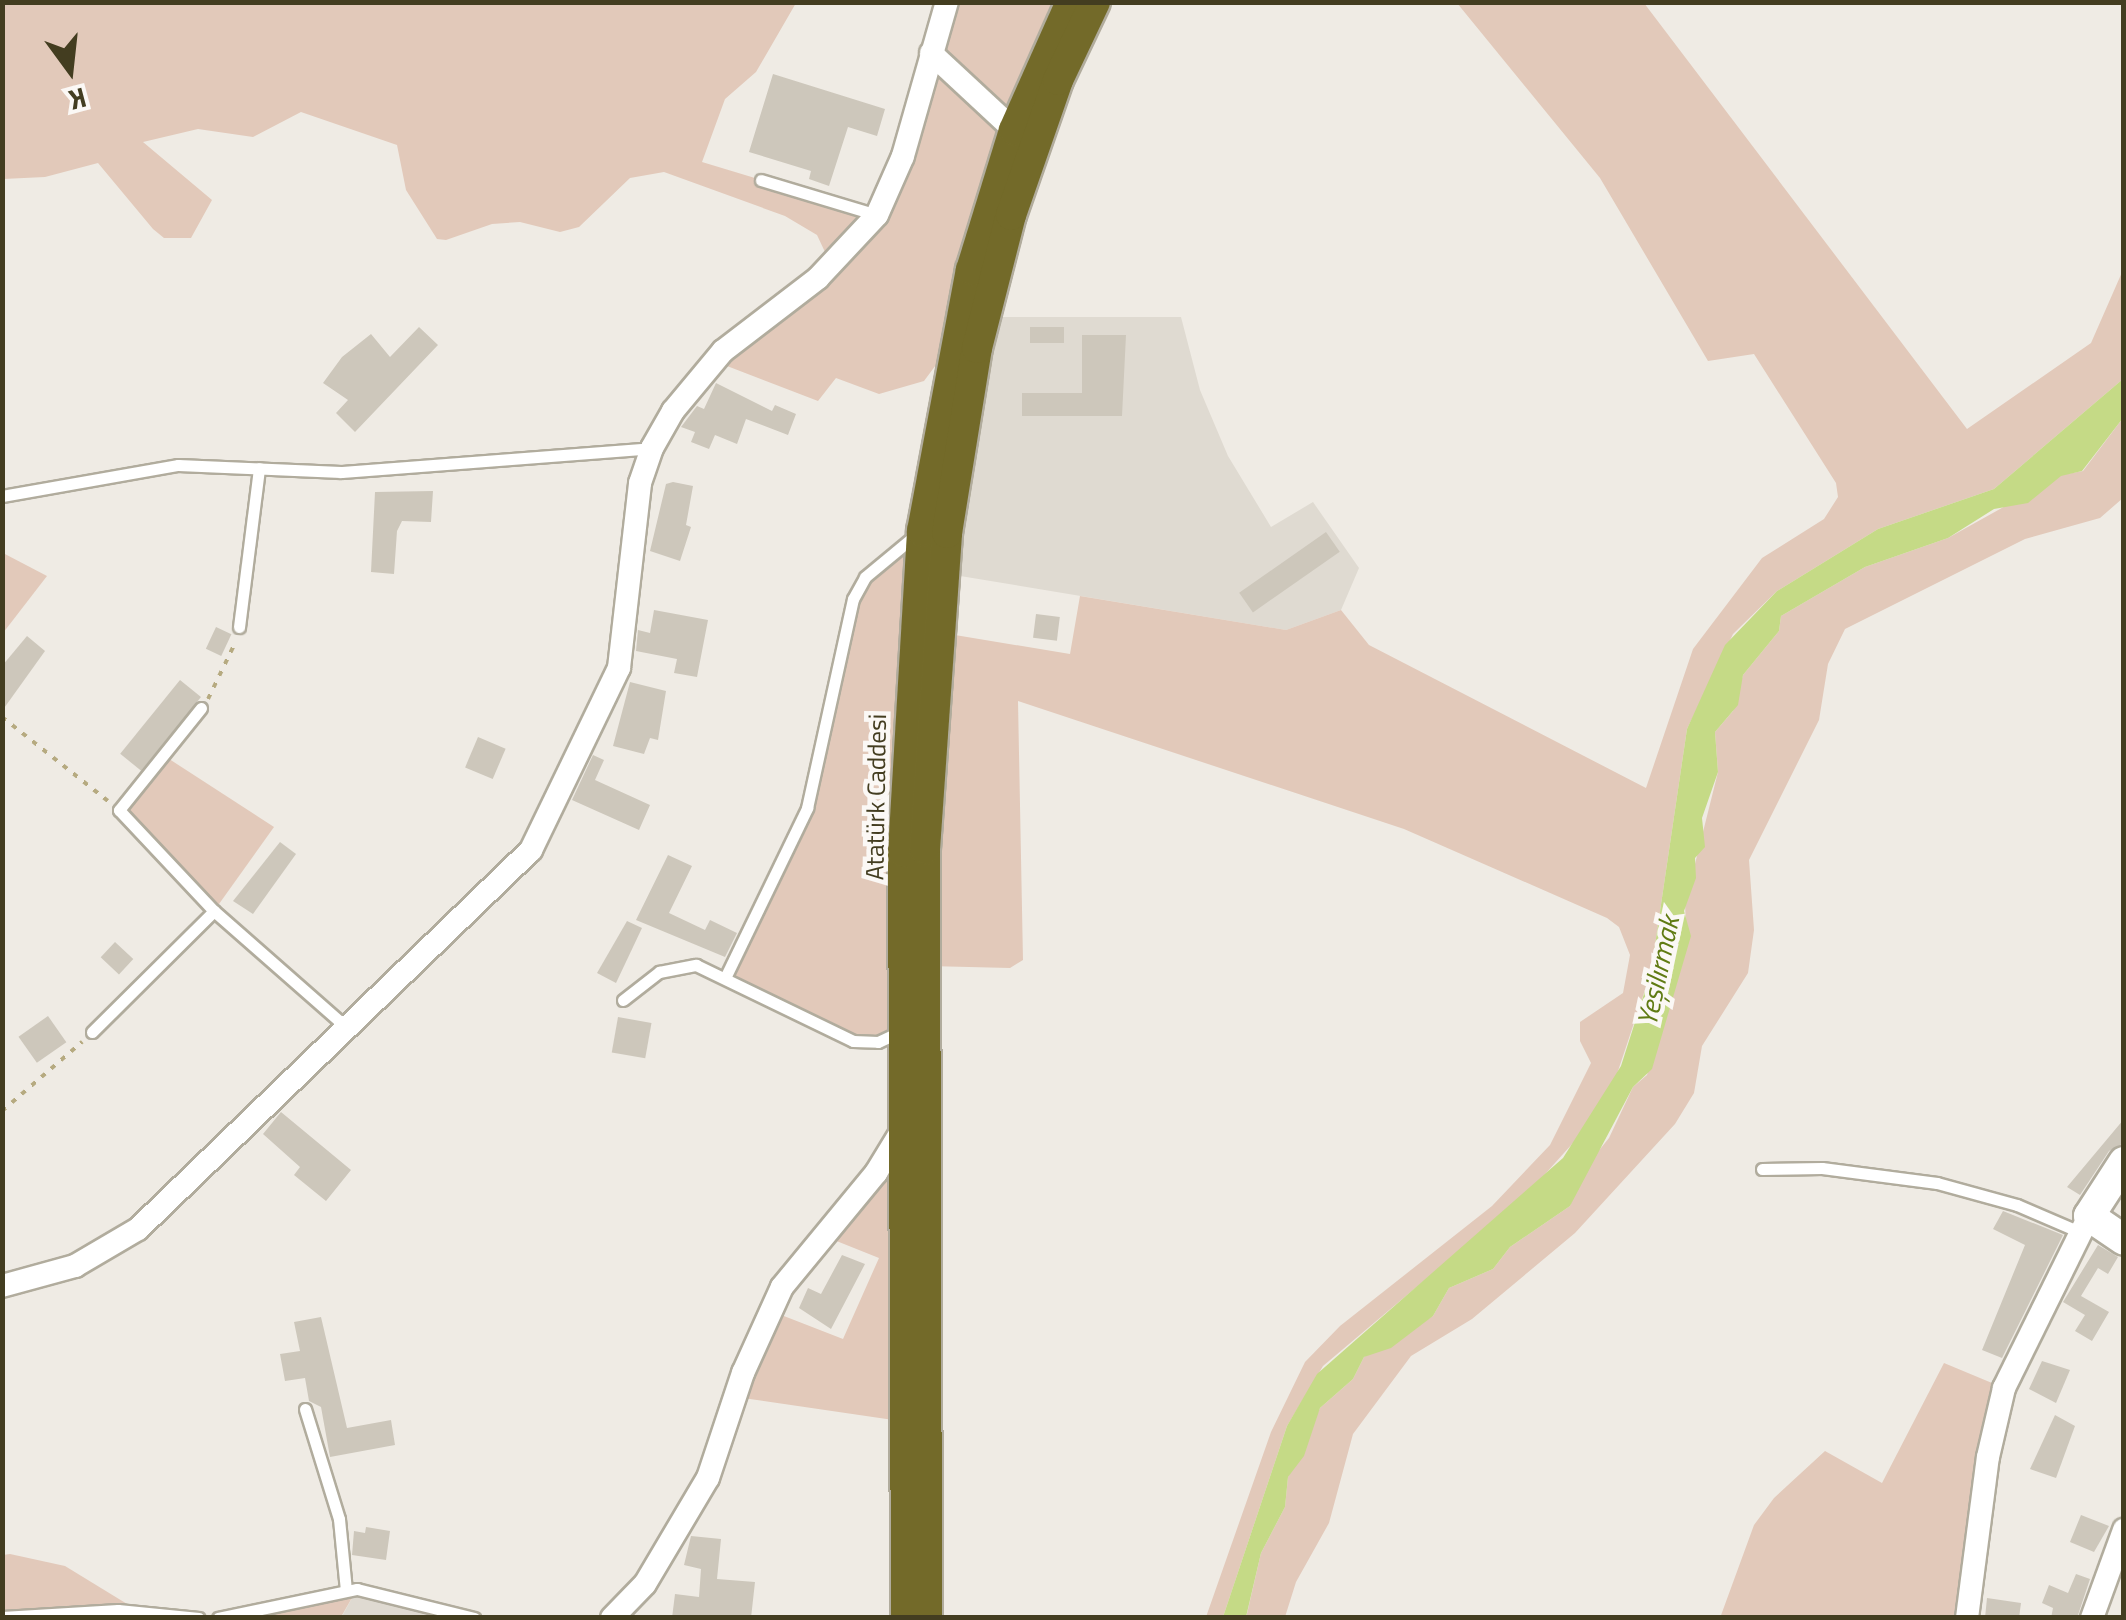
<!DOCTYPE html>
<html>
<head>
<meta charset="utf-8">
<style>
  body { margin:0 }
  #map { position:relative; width:2126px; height:1620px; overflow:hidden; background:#efebe4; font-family:"Titillium Web",sans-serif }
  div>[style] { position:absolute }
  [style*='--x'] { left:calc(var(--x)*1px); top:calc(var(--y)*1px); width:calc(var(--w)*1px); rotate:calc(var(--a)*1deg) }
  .built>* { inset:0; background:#dfdad1 }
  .green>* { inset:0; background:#e2c9ba }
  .water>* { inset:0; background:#c5da86 }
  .building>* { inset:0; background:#cdc7bb; transform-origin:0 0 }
  .path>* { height:4px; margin-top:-2px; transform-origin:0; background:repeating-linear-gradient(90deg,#b6aa80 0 5px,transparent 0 13px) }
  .roads { filter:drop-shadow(2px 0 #b1ac9d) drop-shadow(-2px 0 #b1ac9d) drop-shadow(0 2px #b1ac9d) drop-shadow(0 -2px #b1ac9d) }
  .lane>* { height:11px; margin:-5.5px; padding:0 5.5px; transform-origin:5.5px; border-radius:5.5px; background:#fff }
  .street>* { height:22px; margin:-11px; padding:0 11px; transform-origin:11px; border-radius:11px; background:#fff }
  .secondary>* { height:30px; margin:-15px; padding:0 15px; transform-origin:15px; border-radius:15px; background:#fff }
  .highway>* { height:30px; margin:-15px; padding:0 15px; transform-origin:15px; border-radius:15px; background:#736a29 }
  span { translate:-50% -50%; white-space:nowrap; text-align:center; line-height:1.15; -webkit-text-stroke:9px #fbf8f5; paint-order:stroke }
  .street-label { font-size:25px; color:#433d20 }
  .water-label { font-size:28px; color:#607b13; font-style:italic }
  .frame { position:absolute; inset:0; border:5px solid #433d20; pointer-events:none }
  .north { position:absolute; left:20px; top:20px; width:100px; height:100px; -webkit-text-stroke:8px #fbf8f5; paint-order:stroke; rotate:165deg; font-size:28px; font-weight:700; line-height:40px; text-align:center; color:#433d20 }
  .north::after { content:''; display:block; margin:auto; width:35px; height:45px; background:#433d20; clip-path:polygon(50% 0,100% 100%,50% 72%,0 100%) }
</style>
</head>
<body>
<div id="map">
  <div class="built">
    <i style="clip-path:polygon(984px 317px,1181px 317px,1200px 390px,1228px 456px,1271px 527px,1313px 502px,1359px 568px,1341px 610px,1286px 630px,942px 573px)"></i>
    <i style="clip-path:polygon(357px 1589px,474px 1618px,341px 1618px)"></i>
  </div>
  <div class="green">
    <i style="clip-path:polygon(2px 3px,796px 3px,756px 72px,725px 99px,702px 162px,877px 215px,947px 3px,1071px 3px,953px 342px,924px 381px,879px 394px,836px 378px,818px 401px,714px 361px,818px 278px,825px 252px,817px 235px,785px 216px,664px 172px,630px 178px,579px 227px,560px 232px,520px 222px,492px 224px,446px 240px,437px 239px,406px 190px,397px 145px,301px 112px,253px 137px,198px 129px,143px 142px,212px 200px,191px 238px,164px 238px,153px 229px,98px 163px,45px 177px,3px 179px)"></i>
    <i style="clip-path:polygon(1457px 3px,1644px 3px,1967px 429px,2091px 343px,2123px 270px,2123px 379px,1994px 489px,1878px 529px,1777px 591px,1733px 634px,1687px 729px,1651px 972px,1617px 1074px,1581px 1134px,1529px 1192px,1323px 1366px,1287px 1426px,1223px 1617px,1206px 1617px,1271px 1432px,1305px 1362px,1340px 1326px,1492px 1206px,1550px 1145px,1591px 1063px,1580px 1041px,1580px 1022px,1623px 993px,1630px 955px,1619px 927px,1607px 918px,1404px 829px,1018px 701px,1023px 960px,1010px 968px,928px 966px,937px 632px,1070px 654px,1080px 596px,1286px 630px,1341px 610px,1369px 645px,1646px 788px,1693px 649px,1762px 558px,1824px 519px,1838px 497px,1836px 483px,1754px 354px,1708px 361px,1600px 178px)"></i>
    <i style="clip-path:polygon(2123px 418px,2123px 498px,2100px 518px,2025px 539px,1845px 629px,1828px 664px,1819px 720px,1749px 860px,1754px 930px,1748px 973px,1702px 1046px,1694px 1093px,1675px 1124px,1575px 1233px,1472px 1319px,1411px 1356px,1353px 1434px,1329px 1523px,1296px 1582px,1285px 1617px,1246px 1618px,1261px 1553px,1285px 1507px,1288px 1477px,1320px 1408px,1353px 1379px,1364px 1357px,1433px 1316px,1449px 1288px,1493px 1269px,1510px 1247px,1570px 1206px,1584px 1169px,1609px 1138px,1633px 1087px,1647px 1075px,1687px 947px,1685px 904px,1718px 772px,1715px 732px,1733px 711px,1743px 675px,1779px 631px,1781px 616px,1865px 567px,1948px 538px,2061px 475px,2083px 471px)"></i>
    <i style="clip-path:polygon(922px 531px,907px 1027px,867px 1043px,725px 978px,807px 809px,845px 629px,865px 577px)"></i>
    <i style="clip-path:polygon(3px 553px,47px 576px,3px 633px)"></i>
    <i style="clip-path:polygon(163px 755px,274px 827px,214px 911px,119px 810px)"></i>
    <i style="clip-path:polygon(908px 1120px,907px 1422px,736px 1397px,771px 1311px,843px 1339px,879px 1258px,824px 1236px)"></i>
    <i style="clip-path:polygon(1944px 1363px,2004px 1388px,1967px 1617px,1720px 1618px,1754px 1525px,1774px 1498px,1825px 1451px,1882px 1483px)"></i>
    <i style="clip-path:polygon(10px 1554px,65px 1566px,150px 1618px,3px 1618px,3px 1555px)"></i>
    <i style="clip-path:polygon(357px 1589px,341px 1617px,231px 1618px)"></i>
  </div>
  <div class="water">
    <i style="clip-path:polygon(2123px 379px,2123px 418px,2082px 471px,2061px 476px,2028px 503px,1994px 509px,1948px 538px,1865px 567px,1781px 616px,1779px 631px,1743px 675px,1738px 705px,1715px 732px,1718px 772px,1702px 818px,1705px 847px,1695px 858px,1696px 878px,1684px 911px,1691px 936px,1652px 1069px,1633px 1087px,1570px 1206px,1510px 1247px,1493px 1269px,1449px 1288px,1433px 1316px,1391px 1348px,1364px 1357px,1353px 1379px,1320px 1408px,1304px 1456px,1288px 1477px,1285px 1507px,1261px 1553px,1246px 1617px,1223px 1617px,1287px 1426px,1317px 1374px,1563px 1158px,1621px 1066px,1651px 972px,1687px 729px,1725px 645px,1777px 591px,1878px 529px,1994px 489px)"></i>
  </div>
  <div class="building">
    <i style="clip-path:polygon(773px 74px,885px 109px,877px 136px,848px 127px,829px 186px,809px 179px,811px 171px,749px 152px)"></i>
    <i style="clip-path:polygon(419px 327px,438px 345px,355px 432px,336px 413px,348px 400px,323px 383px,342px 357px,371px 334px,390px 357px)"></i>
    <i style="left:1030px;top:327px;width:34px;height:16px"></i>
    <i style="clip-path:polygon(1082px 335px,1126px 335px,1122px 416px,1022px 416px,1022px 393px,1082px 393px)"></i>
    <i style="clip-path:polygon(716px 383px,772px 411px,775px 405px,796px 414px,788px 435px,746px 419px,737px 444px,715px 435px,709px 449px,691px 442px,695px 432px,681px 427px,697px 406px,704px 409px)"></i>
    <i style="clip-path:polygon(673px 482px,693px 486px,686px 525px,691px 527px,680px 561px,650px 551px,666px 484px)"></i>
    <i style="clip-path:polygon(433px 491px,431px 522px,402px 521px,397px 531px,394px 574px,371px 572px,375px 492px)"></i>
    <i style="left:1326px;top:532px;width:24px;height:106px;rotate:55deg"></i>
    <i style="clip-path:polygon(654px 610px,708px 620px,697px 677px,674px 673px,677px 659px,636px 651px,638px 630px,650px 633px)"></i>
    <i style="left:1036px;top:614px;width:24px;height:24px;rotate:7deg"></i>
    <i style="left:216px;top:627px;width:17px;height:24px;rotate:25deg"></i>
    <i style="clip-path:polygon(27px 636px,45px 651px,2px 711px,2px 666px)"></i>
    <i style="left:180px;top:680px;width:27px;height:95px;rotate:39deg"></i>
    <i style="clip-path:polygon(630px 682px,666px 691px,658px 740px,650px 738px,644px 754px,613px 746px)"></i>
    <i style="left:478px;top:737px;width:30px;height:33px;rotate:23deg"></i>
    <i style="clip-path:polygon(593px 755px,604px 760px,595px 780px,650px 805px,639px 830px,572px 800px)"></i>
    <i style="clip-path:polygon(280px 842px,296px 854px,253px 914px,233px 901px)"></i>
    <i style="clip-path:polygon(668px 855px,692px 866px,669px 913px,705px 930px,710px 920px,737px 933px,725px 957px,636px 920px)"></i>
    <i style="clip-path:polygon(627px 921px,642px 928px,616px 983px,597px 973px)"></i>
    <i style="left:115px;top:942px;width:25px;height:21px;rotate:43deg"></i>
    <i style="left:48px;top:1016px;width:32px;height:36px;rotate:55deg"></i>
    <i style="left:618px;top:1017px;width:34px;height:36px;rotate:10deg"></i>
    <i style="clip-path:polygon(281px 1112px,351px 1170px,326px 1201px,294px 1175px,300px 1167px,263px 1134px)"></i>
    <i style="clip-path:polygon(2124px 1119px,2124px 1143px,2109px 1151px,2080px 1195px,2067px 1187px)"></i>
    <i style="clip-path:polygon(2003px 1211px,2063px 1235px,2002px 1358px,1982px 1350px,2025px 1245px,1993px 1229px)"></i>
    <i style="clip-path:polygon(2098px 1245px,2118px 1257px,2108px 1274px,2098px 1268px,2081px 1296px,2109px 1312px,2092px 1341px,2075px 1331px,2085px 1315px,2063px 1302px)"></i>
    <i style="clip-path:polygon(842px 1255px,865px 1264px,831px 1329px,799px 1308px,808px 1288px,821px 1294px)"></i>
    <i style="clip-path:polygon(321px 1317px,347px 1428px,391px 1420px,395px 1445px,330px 1457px,321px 1407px,309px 1401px,305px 1378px,285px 1381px,280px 1354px,300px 1351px,294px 1322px)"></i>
    <i style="clip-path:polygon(2042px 1361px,2070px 1370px,2056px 1403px,2029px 1389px)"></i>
    <i style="clip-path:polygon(2055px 1415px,2075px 1426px,2056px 1478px,2030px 1469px)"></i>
    <i style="clip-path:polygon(2081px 1515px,2109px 1526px,2094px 1552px,2070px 1542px)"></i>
    <i style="clip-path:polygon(366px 1527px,390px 1531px,386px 1560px,352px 1555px,354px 1531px,365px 1533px)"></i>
    <i style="clip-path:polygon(691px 1536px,721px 1539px,717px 1579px,755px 1582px,751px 1618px,672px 1618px,675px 1594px,699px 1597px,701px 1569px,684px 1565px)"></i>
    <i style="clip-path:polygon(2076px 1574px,2090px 1579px,2077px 1618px,2051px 1618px,2053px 1608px,2042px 1603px,2049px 1585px,2068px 1593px)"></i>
    <i style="clip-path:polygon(1987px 1598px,2021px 1603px,2019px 1618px,1985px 1618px)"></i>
  </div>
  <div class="path">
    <i style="--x:208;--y:699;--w:64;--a:-64.2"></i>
    <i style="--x:2;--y:717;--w:135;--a:38.4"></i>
    <i style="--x:2;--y:1111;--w:106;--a:-40.8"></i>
  </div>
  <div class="roads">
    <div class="lane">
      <i style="--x:761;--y:180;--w:121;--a:16.8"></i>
      <i style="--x:2;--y:496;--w:179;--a:-10"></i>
      <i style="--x:178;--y:465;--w:163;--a:2.5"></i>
      <i style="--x:341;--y:472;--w:312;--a:-4.4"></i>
      <i style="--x:239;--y:627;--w:160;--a:-82.8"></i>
      <i style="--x:201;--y:708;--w:131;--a:128.8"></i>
      <i style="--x:119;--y:810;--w:139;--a:46.8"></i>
      <i style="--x:214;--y:911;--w:176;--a:41.3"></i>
      <i style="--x:725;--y:978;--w:189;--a:-64.2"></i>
      <i style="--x:807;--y:808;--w:214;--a:-77.6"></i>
      <i style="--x:853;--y:599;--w:25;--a:-61"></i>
      <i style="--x:865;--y:577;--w:69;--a:-39.7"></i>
      <i style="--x:623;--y:1000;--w:46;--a:-37.9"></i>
      <i style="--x:659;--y:972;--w:38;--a:-11"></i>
      <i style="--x:696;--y:965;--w:174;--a:25.8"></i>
      <i style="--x:853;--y:1041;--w:25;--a:2"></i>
      <i style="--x:878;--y:1042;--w:23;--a:-25"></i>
      <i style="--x:92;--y:1032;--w:172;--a:-44.8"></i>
      <i style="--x:1762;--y:1169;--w:60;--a:-1"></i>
      <i style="--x:1822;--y:1168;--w:116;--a:7.4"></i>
      <i style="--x:1937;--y:1183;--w:83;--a:15.4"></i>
      <i style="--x:2017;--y:1205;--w:69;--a:23.2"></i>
      <i style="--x:305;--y:1409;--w:115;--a:72.8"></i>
      <i style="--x:339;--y:1519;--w:71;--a:84.4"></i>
      <i style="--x:2;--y:1617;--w:116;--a:-3.5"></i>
      <i style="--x:118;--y:1610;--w:81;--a:5.6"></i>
      <i style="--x:218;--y:1618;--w:142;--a:-11.8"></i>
      <i style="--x:357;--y:1589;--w:121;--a:13.9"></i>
    </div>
    <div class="street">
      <i style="--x:931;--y:53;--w:113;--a:42.9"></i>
      <i style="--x:2;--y:1286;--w:76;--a:-15.3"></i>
      <i style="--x:75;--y:1266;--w:73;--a:-30.4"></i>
      <i style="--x:138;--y:1229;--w:546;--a:-43.96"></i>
      <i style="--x:531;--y:850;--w:202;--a:-64.2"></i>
      <i style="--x:619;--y:668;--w:186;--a:-83.5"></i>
      <i style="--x:640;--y:483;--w:37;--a:-71"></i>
      <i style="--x:652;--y:448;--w:43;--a:-60.4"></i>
      <i style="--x:673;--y:411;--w:78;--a:-50.2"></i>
      <i style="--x:723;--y:351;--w:120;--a:-37.5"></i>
      <i style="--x:818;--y:278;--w:86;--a:-46.9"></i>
      <i style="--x:877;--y:215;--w:64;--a:-66.2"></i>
      <i style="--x:903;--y:156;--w:160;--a:-74.1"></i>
      <i style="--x:612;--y:1618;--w:47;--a:-45.9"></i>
      <i style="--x:645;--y:1584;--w:123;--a:-59.3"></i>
      <i style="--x:708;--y:1478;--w:111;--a:-71.6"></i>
      <i style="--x:743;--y:1373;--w:94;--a:-65.6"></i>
      <i style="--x:782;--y:1287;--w:148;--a:-50.5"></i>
      <i style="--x:876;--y:1173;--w:54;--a:-58.7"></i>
      <i style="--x:1967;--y:1618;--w:162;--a:-82.6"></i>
      <i style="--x:1988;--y:1457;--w:71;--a:-76.9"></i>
      <i style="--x:2004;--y:1388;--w:192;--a:-63.7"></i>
      <i style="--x:2092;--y:1618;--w:94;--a:-70"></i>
    </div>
    <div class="secondary">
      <i style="--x:2124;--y:1162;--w:64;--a:122.9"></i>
      <i style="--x:2089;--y:1216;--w:42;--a:34.4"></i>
    </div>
    <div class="highway">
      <i style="--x:906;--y:1618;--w:766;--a:-90.22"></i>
      <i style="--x:903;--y:852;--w:322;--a:-86.6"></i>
      <i style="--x:922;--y:531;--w:266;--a:-79.4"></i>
      <i style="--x:971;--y:270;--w:146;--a:-72.9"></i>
      <i style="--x:1014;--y:130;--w:140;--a:-66"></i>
      <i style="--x:927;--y:1618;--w:769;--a:-90.15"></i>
      <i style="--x:925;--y:849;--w:317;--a:-86"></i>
      <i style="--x:947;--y:533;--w:187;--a:-80.8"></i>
      <i style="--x:977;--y:348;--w:137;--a:-75.7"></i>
      <i style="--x:1011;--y:215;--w:143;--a:-70.8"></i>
      <i style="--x:1058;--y:80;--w:86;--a:-64.6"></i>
    </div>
  </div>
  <div class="street-label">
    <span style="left:876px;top:797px;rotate:-89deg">Atatürk Caddesi</span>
  </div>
  <div class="water-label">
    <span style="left:1658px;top:971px;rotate:-78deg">Yeşilırmak</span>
  </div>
  <div class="frame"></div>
  <div class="north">K</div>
</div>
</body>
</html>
